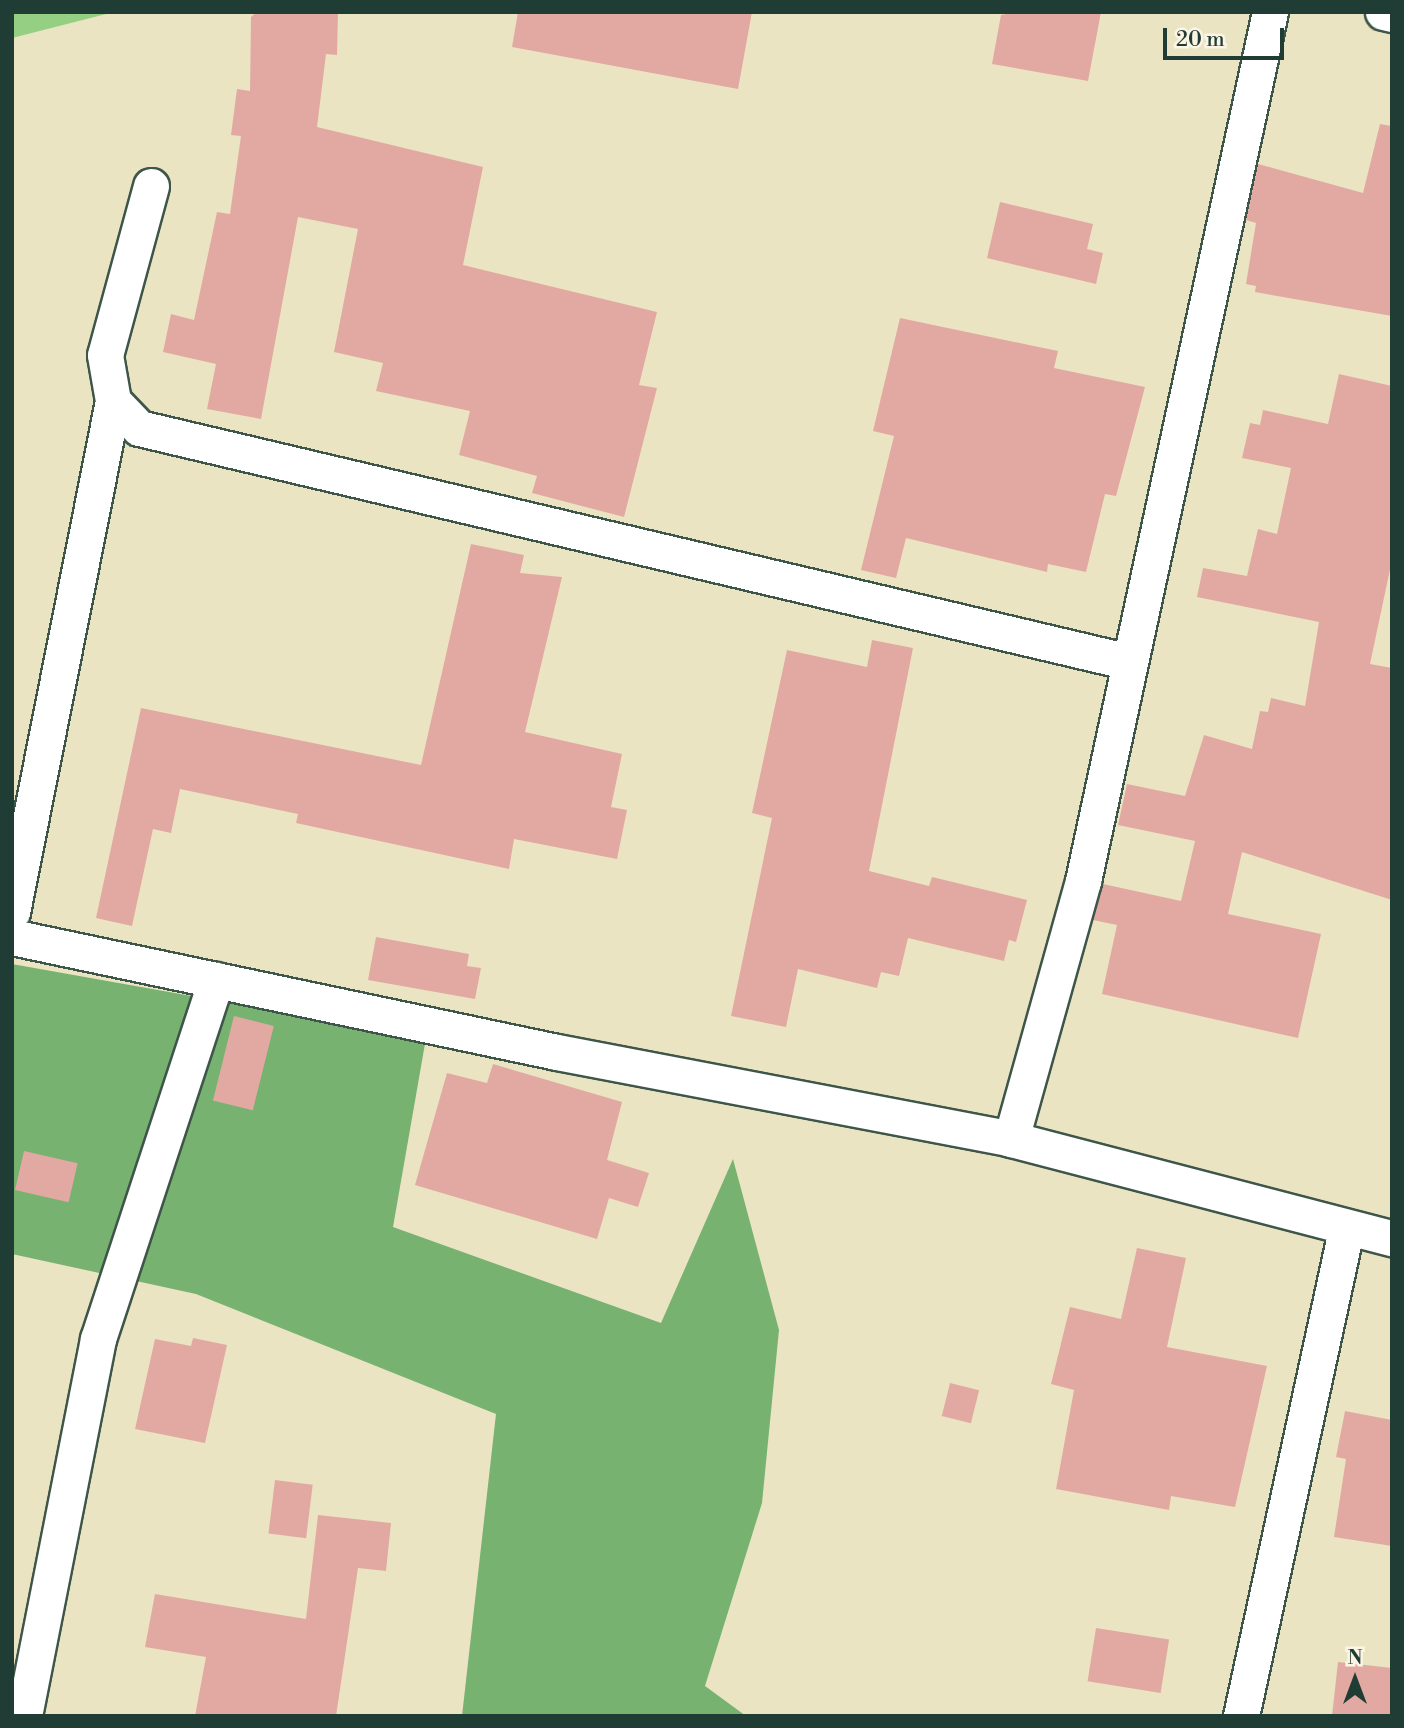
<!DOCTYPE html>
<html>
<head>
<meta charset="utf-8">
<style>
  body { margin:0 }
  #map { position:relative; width:1404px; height:1728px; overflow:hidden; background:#ebe4c2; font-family:"Libre Bodoni",serif }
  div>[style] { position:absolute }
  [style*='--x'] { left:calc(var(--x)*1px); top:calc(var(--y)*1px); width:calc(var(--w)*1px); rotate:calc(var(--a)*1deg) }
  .green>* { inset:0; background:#94cf83 }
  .forest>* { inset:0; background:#77b271 }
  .building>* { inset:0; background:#e2a9a3; transform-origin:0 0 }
  .roads { filter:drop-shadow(2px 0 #3e5649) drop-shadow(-2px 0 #3e5649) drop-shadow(0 2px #3e5649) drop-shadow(0 -2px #3e5649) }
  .street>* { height:35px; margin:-17.5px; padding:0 17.5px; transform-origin:17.5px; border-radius:17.5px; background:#fff }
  span { translate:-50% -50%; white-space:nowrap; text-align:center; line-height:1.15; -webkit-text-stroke:5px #fcf5e5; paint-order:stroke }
  .frame { position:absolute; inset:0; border:14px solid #1f3d34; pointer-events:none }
  .north { position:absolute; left:1320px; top:1644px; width:70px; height:70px; -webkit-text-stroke:5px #fcf5e5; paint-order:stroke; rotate:0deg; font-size:19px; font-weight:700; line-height:28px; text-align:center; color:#1f3d34 }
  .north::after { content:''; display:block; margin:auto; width:24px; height:32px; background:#1f3d34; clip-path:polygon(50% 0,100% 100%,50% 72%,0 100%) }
  .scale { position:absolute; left:1163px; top:28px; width:121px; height:32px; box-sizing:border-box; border:4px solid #1f3d34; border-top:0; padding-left:9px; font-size:21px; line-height:24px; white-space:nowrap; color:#1f3d34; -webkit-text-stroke:5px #fcf5e5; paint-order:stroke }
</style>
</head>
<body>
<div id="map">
  <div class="green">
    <i style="clip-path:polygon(12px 12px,114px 12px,12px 38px)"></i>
  </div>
  <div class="forest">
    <i style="clip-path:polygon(12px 964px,426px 1038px,393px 1227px,661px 1323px,733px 1159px,779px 1330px,762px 1503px,705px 1686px,746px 1716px,462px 1716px,496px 1414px,196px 1294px,12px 1254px)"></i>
  </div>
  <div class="building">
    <i style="clip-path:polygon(257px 12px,338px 12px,337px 55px,326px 54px,317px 127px,483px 167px,463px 265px,657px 312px,639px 385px,657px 388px,624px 517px,532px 493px,537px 476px,459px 455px,470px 411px,376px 391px,383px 363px,334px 352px,358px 229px,298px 217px,261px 419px,207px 409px,216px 364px,163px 352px,171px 314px,194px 320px,217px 212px,230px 214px,241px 136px,231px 135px,237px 89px,250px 91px,251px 17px)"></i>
    <i style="clip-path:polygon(518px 12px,752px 12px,738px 89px,512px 47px)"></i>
    <i style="clip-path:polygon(1016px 12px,1101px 12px,1088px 81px,992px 64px,1001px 15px)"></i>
    <i style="clip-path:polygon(1380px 124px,1392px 126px,1392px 316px,1255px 292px,1256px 286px,1246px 284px,1256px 223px,1246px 220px,1258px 164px,1363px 193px)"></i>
    <i style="clip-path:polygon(1000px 202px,1093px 224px,1087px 249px,1103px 253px,1096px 284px,987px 258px)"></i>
    <i style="clip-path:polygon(900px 318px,1058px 351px,1054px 368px,1145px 387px,1116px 496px,1105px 494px,1086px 572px,1048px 564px,1047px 572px,906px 538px,896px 578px,861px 570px,894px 436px,873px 431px)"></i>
    <i style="clip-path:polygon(1339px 374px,1392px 386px,1392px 560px,1370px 664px,1392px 668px,1392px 900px,1242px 852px,1228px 914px,1321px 934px,1298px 1038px,1102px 994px,1117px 925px,1093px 920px,1103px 884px,1181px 901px,1195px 841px,1118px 825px,1127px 784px,1185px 796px,1204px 735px,1252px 749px,1260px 711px,1268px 712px,1271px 698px,1305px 706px,1319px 622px,1197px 597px,1203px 568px,1247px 576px,1258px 529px,1277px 534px,1291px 468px,1242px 458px,1250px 423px,1260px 425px,1263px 410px,1328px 424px)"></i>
    <i style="clip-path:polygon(471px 544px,524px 555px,520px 573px,562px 577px,525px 732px,622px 754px,611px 807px,627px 810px,617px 859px,514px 839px,509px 869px,296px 823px,298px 814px,180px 789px,171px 833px,153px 829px,132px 926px,96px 918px,141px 708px,421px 765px)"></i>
    <i style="clip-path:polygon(872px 640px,913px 648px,869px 871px,929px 886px,932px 877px,1027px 900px,1016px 942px,1009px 940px,1004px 961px,908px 938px,899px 976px,881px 972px,877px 988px,798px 969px,786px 1027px,731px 1016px,772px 818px,752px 813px,787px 650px,867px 667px)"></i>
    <i style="clip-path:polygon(376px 937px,469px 954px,467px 966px,481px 968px,475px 999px,368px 980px)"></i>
    <i style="left:234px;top:1016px;width:41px;height:87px;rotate:14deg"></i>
    <i style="clip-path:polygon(493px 1064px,622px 1102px,607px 1160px,649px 1173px,638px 1207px,609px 1198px,597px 1239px,415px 1185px,447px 1073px,487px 1083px)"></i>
    <i style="left:24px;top:1151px;width:55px;height:40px;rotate:13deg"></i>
    <i style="clip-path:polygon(1137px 1248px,1186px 1258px,1167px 1347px,1267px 1366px,1235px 1507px,1171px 1496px,1169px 1510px,1056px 1489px,1074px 1390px,1051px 1384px,1070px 1307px,1121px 1319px)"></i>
    <i style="clip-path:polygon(193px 1338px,227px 1345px,205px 1443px,135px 1429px,155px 1339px,191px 1346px)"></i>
    <i style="left:950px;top:1383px;width:30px;height:34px;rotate:14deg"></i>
    <i style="clip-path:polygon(1345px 1411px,1392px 1420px,1392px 1546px,1334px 1537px,1346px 1459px,1336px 1457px)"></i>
    <i style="left:275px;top:1480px;width:38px;height:54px;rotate:7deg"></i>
    <i style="clip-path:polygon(318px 1515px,391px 1523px,386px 1571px,358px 1568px,336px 1716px,195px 1716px,206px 1657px,145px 1647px,155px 1594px,306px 1619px)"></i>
    <i style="left:1096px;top:1628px;width:74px;height:54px;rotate:9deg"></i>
    <i style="clip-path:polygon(1338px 1662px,1392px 1668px,1392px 1716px,1332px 1716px)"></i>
  </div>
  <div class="roads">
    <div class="street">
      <i style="--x:1383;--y:12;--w:9;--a:13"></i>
      <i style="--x:151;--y:186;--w:175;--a:105.2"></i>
      <i style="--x:105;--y:355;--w:47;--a:80.1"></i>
      <i style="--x:113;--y:401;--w:37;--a:46"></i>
      <i style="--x:139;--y:428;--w:1018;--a:13.29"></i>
      <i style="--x:12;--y:912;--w:521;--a:-78.82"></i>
      <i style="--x:12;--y:937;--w:557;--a:11.92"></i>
      <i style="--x:557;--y:1052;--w:462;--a:10.8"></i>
      <i style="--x:1011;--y:1139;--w:394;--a:14.6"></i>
      <i style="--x:1011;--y:1139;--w:268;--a:-74.4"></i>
      <i style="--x:1083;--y:881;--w:889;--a:-77.86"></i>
      <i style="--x:24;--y:1716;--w:384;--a:-78.9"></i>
      <i style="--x:98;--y:1339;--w:378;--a:-71.8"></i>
      <i style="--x:1241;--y:1716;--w:498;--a:-77.8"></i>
    </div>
  </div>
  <div class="frame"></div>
  <div class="north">N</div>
  <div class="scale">20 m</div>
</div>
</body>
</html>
